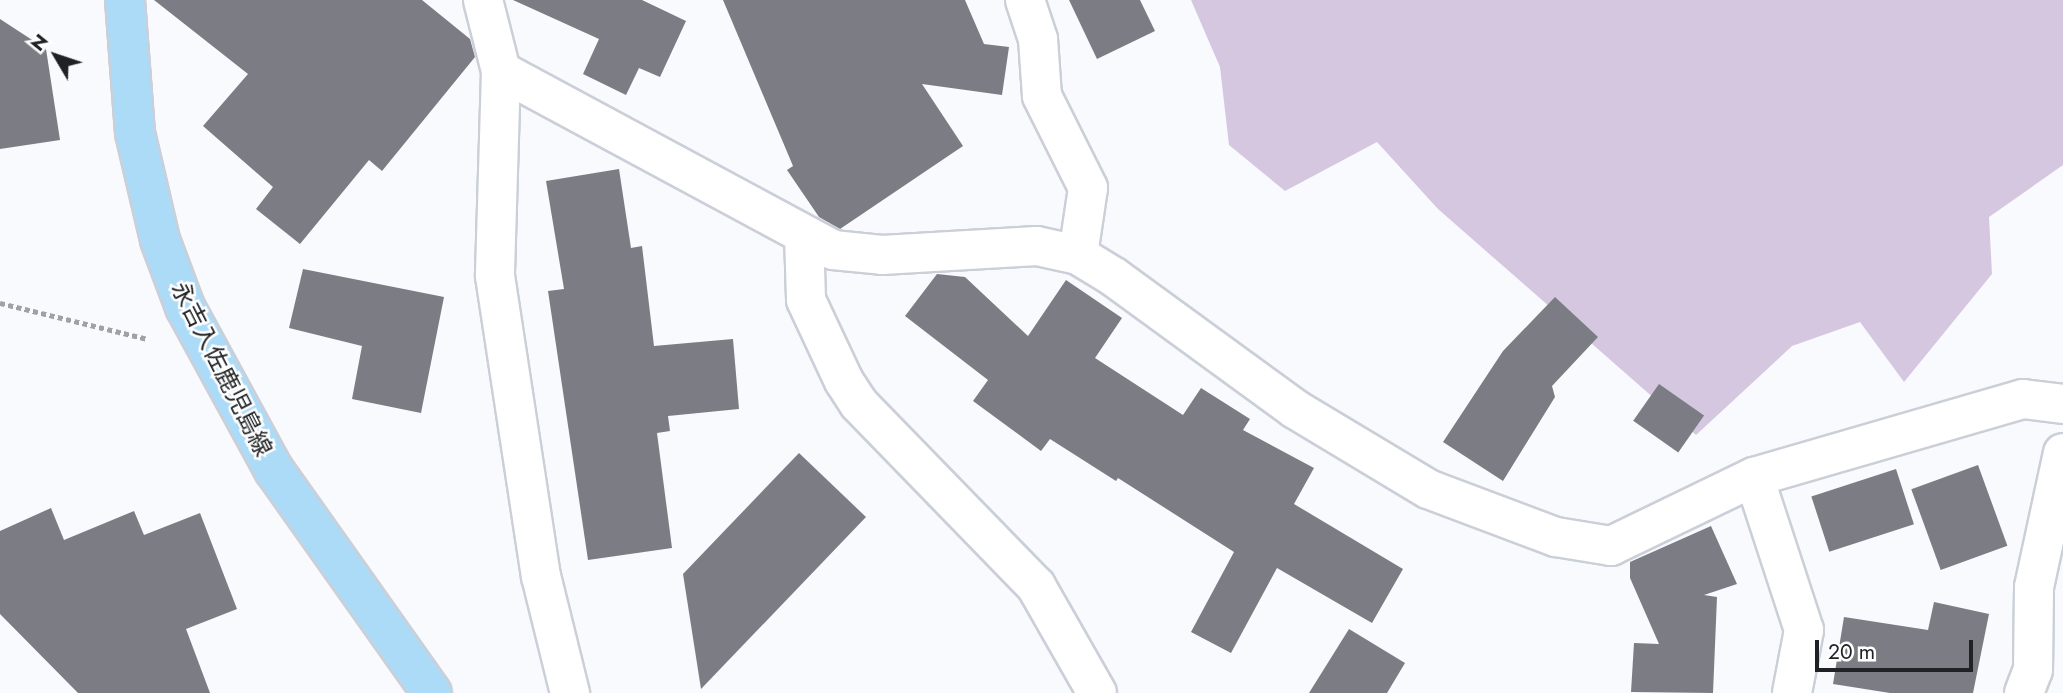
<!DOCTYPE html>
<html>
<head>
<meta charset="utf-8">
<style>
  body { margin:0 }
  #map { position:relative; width:2063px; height:693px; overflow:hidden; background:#f8fafe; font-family:Jost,"Noto Sans JP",sans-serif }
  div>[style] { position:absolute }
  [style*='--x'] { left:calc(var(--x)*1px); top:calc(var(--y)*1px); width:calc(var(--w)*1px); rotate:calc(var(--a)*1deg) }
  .green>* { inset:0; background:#d5c7df }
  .building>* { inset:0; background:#7c7c85; transform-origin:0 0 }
  .path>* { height:4.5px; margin-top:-2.25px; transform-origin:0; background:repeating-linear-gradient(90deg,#9fa1a5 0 5px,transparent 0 8.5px) }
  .roads { filter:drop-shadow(2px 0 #cacfd8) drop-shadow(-2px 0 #cacfd8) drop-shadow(0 2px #cacfd8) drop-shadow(0 -2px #cacfd8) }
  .minor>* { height:38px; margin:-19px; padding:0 19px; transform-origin:19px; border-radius:19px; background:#fff }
  .major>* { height:38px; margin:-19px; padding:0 19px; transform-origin:19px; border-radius:19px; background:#acdbf8 }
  span { translate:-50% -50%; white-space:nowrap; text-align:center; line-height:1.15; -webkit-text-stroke:5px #fff; paint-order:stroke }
  .street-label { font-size:24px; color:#1f2124 }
  .north { position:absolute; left:21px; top:21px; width:70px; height:70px; -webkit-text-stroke:5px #fff; paint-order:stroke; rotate:309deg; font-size:19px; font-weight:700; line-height:28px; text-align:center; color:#1f2124 }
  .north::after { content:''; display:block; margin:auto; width:24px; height:32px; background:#1f2124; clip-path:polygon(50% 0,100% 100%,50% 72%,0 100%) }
  .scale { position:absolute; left:1815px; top:640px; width:158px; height:32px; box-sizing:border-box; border:4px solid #1f2124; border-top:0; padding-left:9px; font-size:21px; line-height:24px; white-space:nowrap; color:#1f2124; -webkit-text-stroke:5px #fff; paint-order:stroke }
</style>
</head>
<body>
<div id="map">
  <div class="green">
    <i style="clip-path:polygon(1191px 0,2063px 0,2063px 165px,1989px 217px,1992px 274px,1904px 382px,1860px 322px,1792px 346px,1696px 435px,1438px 209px,1377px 142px,1285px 191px,1229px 145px,1220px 67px)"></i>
  </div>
  <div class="building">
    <i style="clip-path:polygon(154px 0,422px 0,470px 39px,475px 57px,382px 171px,369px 160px,300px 244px,256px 209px,273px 187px,203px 126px,248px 74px)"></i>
    <i style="clip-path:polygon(513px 0,642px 0,686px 21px,660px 77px,639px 68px,626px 95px,583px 74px,599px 39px)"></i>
    <i style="clip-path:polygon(723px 0,965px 0,984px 44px,1009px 47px,1002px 95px,922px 84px,963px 146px,840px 229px,819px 217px,787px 170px,793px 166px)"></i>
    <i style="clip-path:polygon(1069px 0,1140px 0,1155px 31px,1097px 59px)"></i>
    <i style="clip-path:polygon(0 19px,46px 49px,60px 140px,0 149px)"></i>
    <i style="clip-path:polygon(619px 169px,631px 248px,642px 246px,654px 346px,733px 339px,739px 409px,668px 416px,670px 431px,657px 433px,672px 548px,588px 560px,548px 291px,564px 289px,546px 181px)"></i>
    <i style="clip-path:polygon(303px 269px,444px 297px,421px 413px,352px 399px,362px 346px,289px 328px)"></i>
    <i style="clip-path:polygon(937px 274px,965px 277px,1028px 336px,1066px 280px,1122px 318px,1095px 358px,1183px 415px,1201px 388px,1250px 419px,1243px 430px,1314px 468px,1294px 504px,1403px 569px,1372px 623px,1277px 568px,1231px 653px,1191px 632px,1234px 552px,1118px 478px,1116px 481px,1050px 439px,1041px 451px,973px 401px,988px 380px,905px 316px)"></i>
    <i style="clip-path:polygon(1555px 297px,1598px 337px,1552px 386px,1555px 397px,1503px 481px,1443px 442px,1503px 351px)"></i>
    <i style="left:1659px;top:384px;width:55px;height:45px;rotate:35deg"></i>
    <i style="clip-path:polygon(799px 453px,866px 517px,701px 689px,683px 574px)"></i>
    <i style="left:1978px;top:465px;width:86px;height:71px;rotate:70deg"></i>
    <i style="left:1896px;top:469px;width:58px;height:89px;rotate:72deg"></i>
    <i style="clip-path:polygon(51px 508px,64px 540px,134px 511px,144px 535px,200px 513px,237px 609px,186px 629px,210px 693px,78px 693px,0 614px,0 531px)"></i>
    <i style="clip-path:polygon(1711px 526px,1737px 584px,1704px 595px,1717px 597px,1713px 693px,1631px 692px,1634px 643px,1659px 644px,1630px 578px,1630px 562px)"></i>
    <i style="clip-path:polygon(1934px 602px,1989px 614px,1973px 693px,1890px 693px,1833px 684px,1844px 617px,1928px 630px)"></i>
    <i style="clip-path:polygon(1349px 629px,1405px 663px,1387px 693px,1309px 693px)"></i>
  </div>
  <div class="path">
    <i style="--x:0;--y:303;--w:152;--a:13.7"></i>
  </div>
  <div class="roads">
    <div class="minor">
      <i style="--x:483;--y:0;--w:73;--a:75.8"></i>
      <i style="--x:501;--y:71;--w:205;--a:91.7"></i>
      <i style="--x:495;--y:276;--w:304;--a:81.3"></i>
      <i style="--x:541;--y:576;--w:121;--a:76.1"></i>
      <i style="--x:1025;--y:0;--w:41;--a:71.6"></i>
      <i style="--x:1038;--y:39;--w:57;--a:86"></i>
      <i style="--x:1042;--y:96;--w:103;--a:63.4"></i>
      <i style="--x:1088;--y:188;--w:68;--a:98.5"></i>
      <i style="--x:501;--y:71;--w:377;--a:28.3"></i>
      <i style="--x:833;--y:250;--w:49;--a:5.8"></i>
      <i style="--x:882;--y:255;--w:155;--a:-3.3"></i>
      <i style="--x:1037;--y:246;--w:42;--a:12.4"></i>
      <i style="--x:1078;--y:255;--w:42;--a:31.4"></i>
      <i style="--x:1114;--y:277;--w:224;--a:36.1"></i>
      <i style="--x:1295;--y:409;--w:155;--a:31"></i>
      <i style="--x:1428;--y:489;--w:137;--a:20.6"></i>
      <i style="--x:1556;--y:537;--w:56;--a:9.3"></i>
      <i style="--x:1611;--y:546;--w:159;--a:-25.8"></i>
      <i style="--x:1754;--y:477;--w:280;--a:-16.2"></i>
      <i style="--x:2023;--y:399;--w:40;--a:7.1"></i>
      <i style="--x:804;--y:235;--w:65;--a:88.2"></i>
      <i style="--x:806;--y:300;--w:89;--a:64.9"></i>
      <i style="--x:844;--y:381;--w:27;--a:57"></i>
      <i style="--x:859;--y:404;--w:254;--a:45.8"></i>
      <i style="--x:1036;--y:586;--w:123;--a:60.3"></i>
      <i style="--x:1754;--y:477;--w:161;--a:71.9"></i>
      <i style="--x:1804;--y:630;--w:64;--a:100.8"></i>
      <i style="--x:2024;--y:693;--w:25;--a:-69"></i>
      <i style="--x:2033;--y:670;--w:83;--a:-89.3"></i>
      <i style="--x:2034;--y:587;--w:137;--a:-77.8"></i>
    </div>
    <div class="major">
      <i style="--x:125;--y:0;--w:133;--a:85.7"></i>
      <i style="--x:135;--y:133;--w:110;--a:76.8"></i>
      <i style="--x:160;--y:240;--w:72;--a:69.5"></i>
      <i style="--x:185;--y:307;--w:186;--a:61.4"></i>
      <i style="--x:274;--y:470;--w:273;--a:54.7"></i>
    </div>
  </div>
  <div class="street-label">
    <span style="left:222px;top:369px;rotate:63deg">永吉入佐鹿児島線</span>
  </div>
  <div class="north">N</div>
  <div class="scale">20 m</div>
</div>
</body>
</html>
